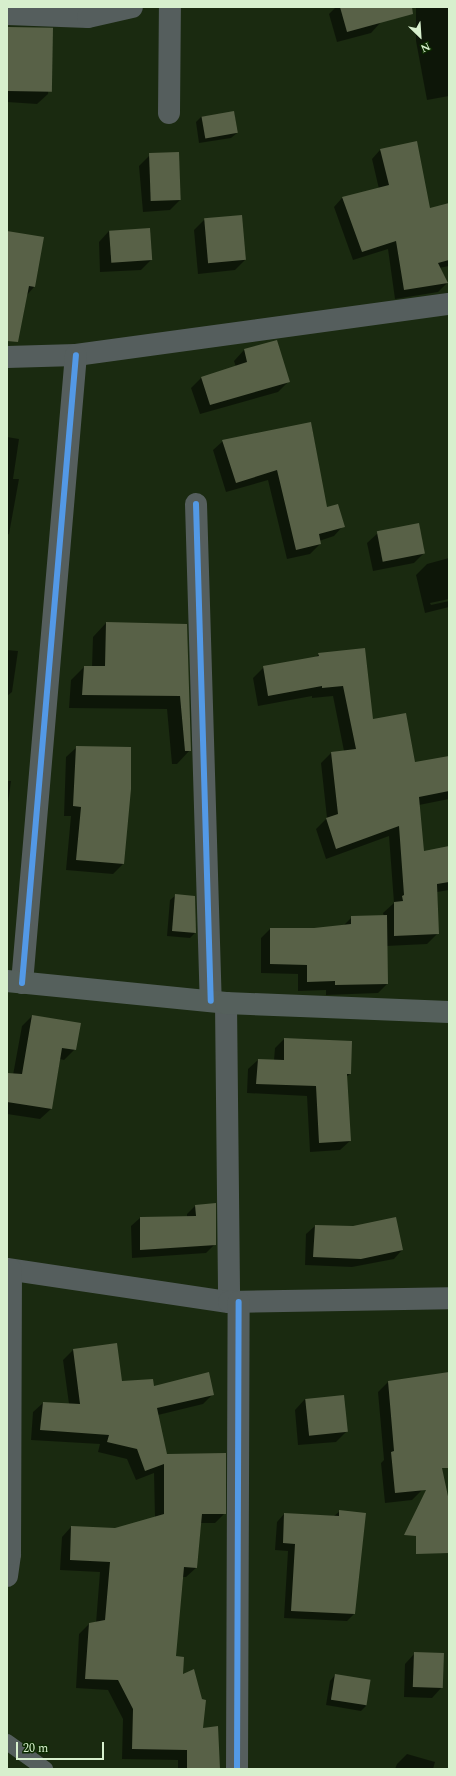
<!DOCTYPE html>
<html>
<head>
<meta charset="utf-8">
<style>
  body { margin:0 }
  #map { position:relative; width:456px; height:1776px; overflow:hidden; background:#1a2a10; font-family:Spectral,serif }
  div>[style] { position:absolute }
  [style*='--x'] { left:calc(var(--x)*1px); top:calc(var(--y)*1px); width:calc(var(--w)*1px); rotate:calc(var(--a)*1deg) }
  .shadow>* { inset:0; background:#0007 }
  .building>* { inset:0; background:#586147; transform-origin:0 0 }
  .lane>* { height:16px; margin:-8px; padding:0 8px; transform-origin:8px; border-radius:8px; background:#555e5d }
  .street>* { height:22px; margin:-11px; padding:0 11px; transform-origin:11px; border-radius:11px; background:#555e5d }
  .secondary>* { height:22px; margin:-11px; padding:0 11px; transform-origin:11px; border-radius:11px; background:#55605c }
  .cycleway>* { height:6px; margin:-3px; padding:0 3px; transform-origin:3px; border-radius:3px; background:#5399e6 }
  span { translate:-50% -50%; white-space:nowrap; text-align:center; line-height:1.15; -webkit-text-stroke:4px #0c2a00; paint-order:stroke }
  .frame { position:absolute; inset:0; border:8px solid #d7efcd; pointer-events:none }
  .north { position:absolute; left:400px; top:16px; width:40px; height:40px; -webkit-text-stroke:3px #0c2a00; paint-order:stroke; rotate:155deg; font-size:11px; font-weight:700; line-height:16px; text-align:center; color:#d7efcd }
  .north::after { content:''; display:block; margin:auto; width:14px; height:18px; background:#d7efcd; clip-path:polygon(50% 0,100% 100%,50% 72%,0 100%) }
  .scale { position:absolute; left:16px; top:1742px; width:88px; height:18px; box-sizing:border-box; border:2px solid #d7efcd; border-top:0; padding-left:5px; font-size:12px; line-height:14px; white-space:nowrap; color:#d7efcd; -webkit-text-stroke:3px #0c2a00; paint-order:stroke }
</style>
</head>
<body>
<div id="map">
  <div class="shadow">
    <i style="clip-path:polygon(336px 7px,376px 7px,381px 22px,371px 33px,337px 42px,329px 14px)"></i>
    <i style="clip-path:polygon(416px 7px,449px 7px,449px 96px,427px 100px,416px 41px)"></i>
    <i style="clip-path:polygon(8px 28px,52px 29px,48px 94px,37px 104px,7px 102px)"></i>
    <i style="clip-path:polygon(234px 112px,237px 133px,231px 138px,199px 143px,196px 122px,201px 117px)"></i>
    <i style="clip-path:polygon(380px 150px,429px 209px,449px 212px,449px 266px,439px 268px,447px 283px,438px 292px,395px 299px,388px 249px,353px 260px,334px 207px,342px 198px,379px 189px,372px 159px)"></i>
    <i style="clip-path:polygon(150px 155px,180px 200px,170px 210px,143px 212px,139px 166px)"></i>
    <i style="clip-path:polygon(241px 216px,245px 260px,235px 270px,198px 274px,194px 230px,204px 220px)"></i>
    <i style="clip-path:polygon(149px 229px,151px 260px,141px 270px,100px 272px,99px 242px,109px 231px)"></i>
    <i style="clip-path:polygon(7px 232px,43px 238px,34px 287px,27px 295px,7px 333px)"></i>
    <i style="clip-path:polygon(277px 341px,288px 382px,278px 392px,200px 414px,191px 388px,201px 378px,236px 367px,234px 361px,244px 350px)"></i>
    <i style="clip-path:polygon(311px 423px,326px 508px,343px 526px,334px 536px,319px 541px,320px 544px,310px 554px,287px 559px,268px 480px,226px 492px,213px 450px,223px 441px)"></i>
    <i style="clip-path:polygon(7px 437px,19px 439px,13px 479px,19px 479px,9px 534px,7px 535px)"></i>
    <i style="clip-path:polygon(378px 533px,424px 553px,414px 563px,373px 571px,367px 543px)"></i>
    <i style="clip-path:polygon(449px 558px,449px 599px,430px 603px,431px 605px,449px 601px,449px 607px,425px 613px,416px 575px,427px 564px)"></i>
    <i style="clip-path:polygon(106px 623px,186px 625px,190px 750px,177px 764px,172px 764px,167px 709px,69px 708px,71px 680px,84px 667px,92px 667px,93px 637px)"></i>
    <i style="clip-path:polygon(7px 650px,18px 651px,12px 692px,7px 696px)"></i>
    <i style="clip-path:polygon(319px 654px,372px 720px,415px 763px,449px 757px,449px 799px,419px 805px,423px 852px,449px 847px,449px 890px,437px 892px,438px 933px,427px 944px,386px 946px,387px 984px,378px 993px,326px 995px,326px 990px,298px 991px,298px 974px,261px 973px,261px 938px,270px 929px,314px 929px,343px 926px,352px 917px,384px 916px,383px 913px,394px 903px,389px 836px,326px 859px,316px 829px,327px 818px,321px 763px,331px 753px,344px 751px,333px 696px,312px 698px,312px 696px,258px 706px,253px 678px,264px 667px,315px 658px)"></i>
    <i style="clip-path:polygon(77px 747px,123px 864px,113px 874px,66px 870px,71px 816px,64px 816px,66px 757px)"></i>
    <i style="clip-path:polygon(7px 781px,11px 781px,7px 810px)"></i>
    <i style="clip-path:polygon(176px 895px,195px 933px,190px 938px,167px 936px,170px 900px)"></i>
    <i style="clip-path:polygon(32px 1016px,75px 1049px,64px 1060px,60px 1059px,51px 1109px,40px 1119px,7px 1114px,7px 1074px,13px 1075px,22px 1026px)"></i>
    <i style="clip-path:polygon(284px 1039px,350px 1074px,346px 1077px,350px 1141px,340px 1150px,310px 1152px,307px 1096px,247px 1093px,248px 1069px,258px 1060px,274px 1060px,275px 1048px)"></i>
    <i style="clip-path:polygon(195px 1206px,215px 1244px,206px 1253px,132px 1258px,131px 1226px,140px 1218px,187px 1217px,187px 1214px)"></i>
    <i style="clip-path:polygon(315px 1226px,353px 1227px,402px 1250px,394px 1259px,352px 1267px,305px 1265px,306px 1234px)"></i>
    <i style="clip-path:polygon(73px 1350px,121px 1382px,213px 1394px,203px 1404px,158px 1415px,166px 1455px,225px 1513px,215px 1523px,201px 1523px,196px 1568px,186px 1577px,182px 1577px,175px 1657px,201px 1729px,217px 1727px,219px 1769px,178px 1769px,178px 1760px,122px 1759px,123px 1719px,108px 1690px,76px 1688px,79px 1634px,89px 1624px,96px 1623px,100px 1572px,60px 1570px,62px 1537px,71px 1527px,115px 1529px,155px 1518px,154px 1473px,136px 1480px,127px 1459px,98px 1452px,100px 1444px,31px 1440px,33px 1412px,43px 1403px,69px 1404px,63px 1360px)"></i>
    <i style="clip-path:polygon(388px 1382px,422px 1490px,412px 1500px,385px 1503px,381px 1463px,384px 1460px,378px 1392px)"></i>
    <i style="clip-path:polygon(305px 1399px,347px 1431px,336px 1442px,298px 1445px,295px 1410px)"></i>
    <i style="clip-path:polygon(340px 1511px,354px 1614px,347px 1621px,284px 1618px,288px 1551px,275px 1550px,277px 1522px,284px 1514px,334px 1516px)"></i>
    <i style="clip-path:polygon(415px 1653px,442px 1687px,432px 1698px,404px 1697px,405px 1664px)"></i>
    <i style="clip-path:polygon(335px 1675px,366px 1706px,361px 1711px,326px 1705px,330px 1681px)"></i>
    <i style="clip-path:polygon(407px 1754px,435px 1762px,433px 1769px,395px 1769px,397px 1764px)"></i>
  </div>
  <div class="building">
    <i style="clip-path:polygon(340px 7px,412px 7px,413px 14px,347px 32px)"></i>
    <i style="left:8px;top:27px;width:45px;height:64px;rotate:1deg"></i>
    <i style="left:234px;top:111px;width:22px;height:33px;rotate:80deg"></i>
    <i style="clip-path:polygon(417px 141px,430px 208px,449px 203px,449px 260px,438px 263px,448px 283px,404px 290px,396px 241px,362px 252px,342px 197px,389px 185px,380px 149px)"></i>
    <i style="left:179px;top:152px;width:48px;height:30px;rotate:88deg"></i>
    <i style="left:242px;top:215px;width:45px;height:38px;rotate:85deg"></i>
    <i style="left:150px;top:228px;width:32px;height:41px;rotate:86deg"></i>
    <i style="clip-path:polygon(7px 231px,44px 237px,35px 287px,29px 286px,18px 342px,7px 341px)"></i>
    <i style="clip-path:polygon(277px 340px,290px 382px,210px 405px,201px 377px,247px 362px,244px 349px)"></i>
    <i style="clip-path:polygon(311px 422px,327px 507px,338px 504px,345px 527px,319px 534px,321px 544px,296px 550px,277px 470px,236px 483px,222px 440px)"></i>
    <i style="left:419px;top:523px;width:31px;height:43px;rotate:79deg"></i>
    <i style="clip-path:polygon(106px 622px,187px 624px,191px 751px,185px 751px,180px 696px,82px 695px,84px 666px,105px 666px)"></i>
    <i style="clip-path:polygon(365px 648px,373px 719px,406px 713px,415px 762px,449px 756px,449px 791px,419px 797px,424px 851px,449px 846px,449px 882px,437px 884px,439px 934px,394px 936px,394px 902px,403px 901px,402px 896px,404px 895px,399px 826px,336px 849px,326px 818px,338px 814px,331px 752px,356px 749px,343px 686px,322px 688px,322px 686px,268px 696px,263px 666px,319px 656px,318px 653px)"></i>
    <i style="clip-path:polygon(76px 746px,131px 747px,131px 789px,124px 864px,76px 860px,81px 807px,73px 806px)"></i>
    <i style="clip-path:polygon(175px 894px,195px 896px,196px 933px,172px 931px)"></i>
    <i style="clip-path:polygon(387px 915px,388px 984px,335px 985px,335px 981px,307px 982px,307px 965px,270px 964px,270px 928px,314px 928px,351px 924px,351px 916px)"></i>
    <i style="clip-path:polygon(32px 1015px,81px 1023px,76px 1050px,62px 1048px,52px 1109px,7px 1102px,7px 1073px,22px 1074px)"></i>
    <i style="clip-path:polygon(284px 1038px,352px 1041px,351px 1074px,347px 1074px,351px 1141px,319px 1143px,316px 1086px,256px 1084px,258px 1059px,284px 1060px)"></i>
    <i style="clip-path:polygon(216px 1203px,216px 1245px,140px 1250px,140px 1217px,196px 1216px,195px 1205px)"></i>
    <i style="clip-path:polygon(396px 1217px,403px 1250px,361px 1259px,313px 1257px,315px 1225px,353px 1226px)"></i>
    <i style="clip-path:polygon(117px 1343px,122px 1381px,153px 1379px,154px 1386px,209px 1372px,214px 1395px,157px 1408px,167px 1454px,226px 1453px,226px 1514px,202px 1514px,197px 1568px,184px 1567px,176px 1656px,184px 1657px,183px 1674px,194px 1669px,202px 1699px,206px 1700px,203px 1728px,218px 1726px,220px 1769px,187px 1769px,187px 1750px,132px 1749px,133px 1709px,118px 1680px,85px 1679px,89px 1623px,105px 1620px,110px 1562px,70px 1560px,71px 1526px,115px 1528px,164px 1514px,164px 1464px,145px 1471px,137px 1449px,107px 1442px,109px 1435px,40px 1430px,43px 1402px,80px 1404px,73px 1349px)"></i>
    <i style="clip-path:polygon(449px 1372px,449px 1468px,442px 1468px,449px 1501px,449px 1553px,416px 1554px,416px 1536px,404px 1535px,426px 1490px,395px 1493px,391px 1452px,394px 1451px,388px 1381px)"></i>
    <i style="left:344px;top:1395px;width:37px;height:39px;rotate:84deg"></i>
    <i style="clip-path:polygon(339px 1510px,366px 1513px,355px 1614px,291px 1611px,295px 1544px,283px 1543px,284px 1513px,339px 1516px)"></i>
    <i style="left:414px;top:1652px;width:30px;height:35px;rotate:2deg"></i>
    <i style="left:335px;top:1674px;width:36px;height:26px;rotate:9deg"></i>
  </div>
  <div class="lane">
    <i style="--x:7;--y:1742;--w:47;--a:35.4"></i>
  </div>
  <div class="street">
    <i style="--x:7;--y:14;--w:81;--a:2.1"></i>
    <i style="--x:88;--y:17;--w:45;--a:-12.8"></i>
    <i style="--x:169;--y:113;--w:106;--a:-89.5"></i>
    <i style="--x:7;--y:357;--w:69;--a:-1.7"></i>
    <i style="--x:76;--y:355;--w:376;--a:-7.8"></i>
    <i style="--x:196;--y:504;--w:497;--a:88.3"></i>
    <i style="--x:22;--y:983;--w:630;--a:-85.09"></i>
    <i style="--x:226;--y:1003;--w:299;--a:89.4"></i>
    <i style="--x:7;--y:1269;--w:224;--a:8.5"></i>
    <i style="--x:229;--y:1302;--w:220;--a:-1"></i>
    <i style="--x:7;--y:1576;--w:22;--a:-82"></i>
    <i style="--x:10;--y:1554;--w:284;--a:-89.8"></i>
    <i style="--x:237;--y:1769;--w:467;--a:-89.8"></i>
  </div>
  <div class="secondary">
    <i style="--x:7;--y:981;--w:220;--a:5.7"></i>
    <i style="--x:226;--y:1003;--w:223;--a:2.3"></i>
  </div>
  <div class="cycleway">
    <i style="--x:196;--y:504;--w:497;--a:88.3"></i>
    <i style="--x:22;--y:983;--w:630;--a:-85.09"></i>
    <i style="--x:237;--y:1769;--w:467;--a:-89.8"></i>
  </div>
  <div class="frame"></div>
  <div class="north">N</div>
  <div class="scale">20 m</div>
</div>
</body>
</html>
